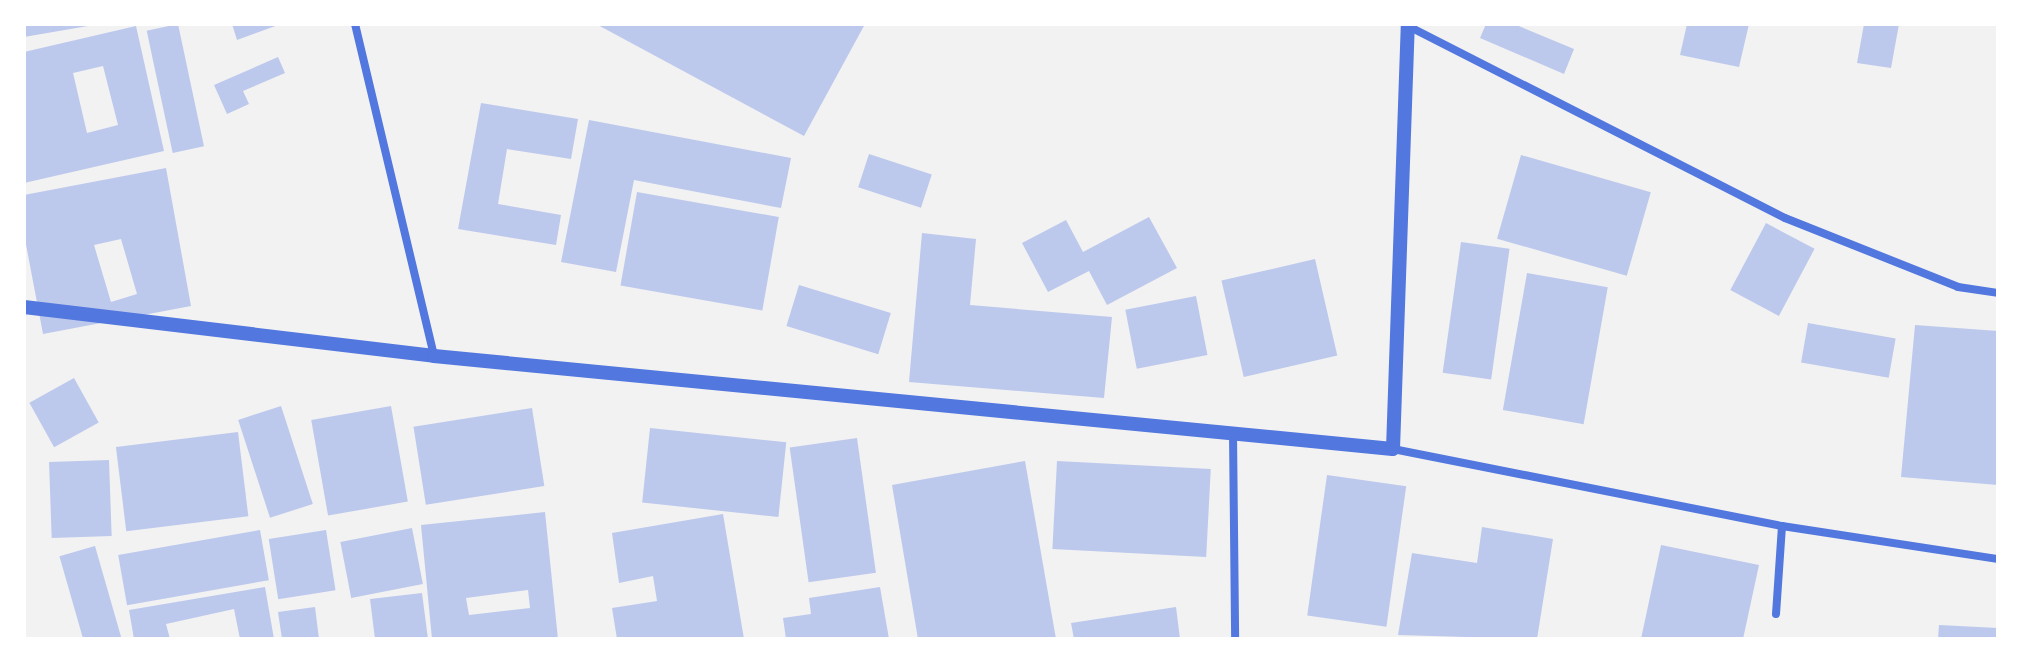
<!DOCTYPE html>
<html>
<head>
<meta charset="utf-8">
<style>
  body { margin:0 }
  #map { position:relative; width:2022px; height:663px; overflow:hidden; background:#f2f2f2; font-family:Merriweather,serif }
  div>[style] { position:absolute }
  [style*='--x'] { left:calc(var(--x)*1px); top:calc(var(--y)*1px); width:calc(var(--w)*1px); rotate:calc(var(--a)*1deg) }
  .building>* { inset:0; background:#bdc9ec; transform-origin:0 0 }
  .minor>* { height:8px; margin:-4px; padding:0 4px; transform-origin:4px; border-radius:4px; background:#5277de }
  .tertiary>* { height:14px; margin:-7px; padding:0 7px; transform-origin:7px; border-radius:7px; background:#5277de }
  span { translate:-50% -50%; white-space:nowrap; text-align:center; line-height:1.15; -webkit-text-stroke:7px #fff; paint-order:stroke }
  .frame { position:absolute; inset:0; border:26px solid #fff; pointer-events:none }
</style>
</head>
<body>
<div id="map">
  <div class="building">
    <i style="clip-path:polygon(24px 24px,88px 24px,88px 26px,24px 37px)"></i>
    <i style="left:178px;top:24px;width:125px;height:32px;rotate:78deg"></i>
    <i style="clip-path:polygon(232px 24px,281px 24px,237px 40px)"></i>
    <i style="clip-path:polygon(596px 24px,865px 24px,804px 136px)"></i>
    <i style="clip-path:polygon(1486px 24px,1514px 24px,1574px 49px,1564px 74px,1480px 38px)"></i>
    <i style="clip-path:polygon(1687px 24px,1749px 24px,1739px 67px,1680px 55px)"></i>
    <i style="clip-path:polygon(1864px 24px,1899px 24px,1891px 68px,1857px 63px)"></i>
    <i style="clip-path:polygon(evenodd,136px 26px,164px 151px,24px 183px,24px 52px,136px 26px,103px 66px,118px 125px,87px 133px,73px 73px,103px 66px)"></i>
    <i style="clip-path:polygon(278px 57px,285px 73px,243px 91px,249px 104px,227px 114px,214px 85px)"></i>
    <i style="clip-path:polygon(481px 103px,578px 119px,571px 159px,507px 149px,498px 204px,561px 215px,556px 245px,458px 229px)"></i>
    <i style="clip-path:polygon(589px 120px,791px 158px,781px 208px,634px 180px,616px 272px,561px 262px)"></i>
    <i style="left:869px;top:154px;width:66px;height:35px;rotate:18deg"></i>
    <i style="left:1521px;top:155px;width:135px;height:87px;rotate:16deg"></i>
    <i style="clip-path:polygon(evenodd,166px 168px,191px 306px,43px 334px,24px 234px,24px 195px,166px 168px,121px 239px,137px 294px,111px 302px,94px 245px,121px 239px)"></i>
    <i style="left:637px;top:192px;width:144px;height:95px;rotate:10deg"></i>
    <i style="clip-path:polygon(1149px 217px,1177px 268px,1107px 305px,1089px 271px,1048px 292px,1022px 243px,1066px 220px,1083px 252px)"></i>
    <i style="left:1766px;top:223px;width:55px;height:76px;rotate:28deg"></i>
    <i style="clip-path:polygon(922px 233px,976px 239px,970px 305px,1112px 317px,1104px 398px,909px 382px)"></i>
    <i style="left:1461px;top:242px;width:49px;height:132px;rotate:8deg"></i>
    <i style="left:1315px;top:259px;width:99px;height:96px;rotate:77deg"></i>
    <i style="left:1527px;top:273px;width:82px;height:139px;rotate:10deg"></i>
    <i style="left:799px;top:285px;width:96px;height:43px;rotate:17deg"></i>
    <i style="left:1196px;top:296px;width:60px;height:72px;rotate:79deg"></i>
    <i style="left:1808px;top:323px;width:89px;height:40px;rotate:10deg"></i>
    <i style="clip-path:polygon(1915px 325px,1998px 331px,1998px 485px,1901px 477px)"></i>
    <i style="left:74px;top:378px;width:51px;height:51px;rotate:61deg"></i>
    <i style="left:281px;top:406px;width:103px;height:45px;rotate:72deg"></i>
    <i style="left:391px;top:406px;width:97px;height:81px;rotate:80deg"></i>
    <i style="left:532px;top:408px;width:79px;height:120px;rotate:81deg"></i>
    <i style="left:650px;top:428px;width:137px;height:75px;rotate:6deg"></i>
    <i style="left:238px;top:432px;width:85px;height:123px;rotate:83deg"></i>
    <i style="left:857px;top:438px;width:136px;height:68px;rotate:82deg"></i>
    <i style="left:109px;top:460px;width:76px;height:60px;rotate:88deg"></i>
    <i style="clip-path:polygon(1025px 461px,1056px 639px,918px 639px,892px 485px)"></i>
    <i style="left:1057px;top:461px;width:154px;height:88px;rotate:3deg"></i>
    <i style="left:1327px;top:475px;width:80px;height:142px;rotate:8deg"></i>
    <i style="clip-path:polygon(evenodd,545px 512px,558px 639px,432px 639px,421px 525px,545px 512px,528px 590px,530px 608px,469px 615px,466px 598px,528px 590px)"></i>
    <i style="clip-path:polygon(723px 514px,744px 639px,617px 639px,612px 608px,657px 601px,653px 576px,619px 583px,612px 533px)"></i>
    <i style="clip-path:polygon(1482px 527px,1553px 539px,1537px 639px,1398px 635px,1412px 553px,1477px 563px)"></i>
    <i style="left:412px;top:528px;width:57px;height:73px;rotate:79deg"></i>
    <i style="left:260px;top:530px;width:51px;height:144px;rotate:80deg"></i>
    <i style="left:326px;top:530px;width:61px;height:58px;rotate:81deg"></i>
    <i style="clip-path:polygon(1661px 545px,1759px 565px,1743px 639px,1641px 639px)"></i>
    <i style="left:95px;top:546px;width:97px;height:37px;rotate:74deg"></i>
    <i style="clip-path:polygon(265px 587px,274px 639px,240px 639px,234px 609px,166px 624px,170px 639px,134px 639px,129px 610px)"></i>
    <i style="clip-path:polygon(880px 587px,889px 639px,786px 639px,783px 618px,811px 614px,809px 598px)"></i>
    <i style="clip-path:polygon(422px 593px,428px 639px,375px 639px,370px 599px)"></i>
    <i style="clip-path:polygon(315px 607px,319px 639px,282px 639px,278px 612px)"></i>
    <i style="clip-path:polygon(1176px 607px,1180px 639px,1074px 639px,1071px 623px)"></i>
    <i style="clip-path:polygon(1939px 625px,1998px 628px,1998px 639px,1938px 639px)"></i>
  </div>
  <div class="minor">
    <i style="--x:355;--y:24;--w:341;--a:76.6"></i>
    <i style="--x:1408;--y:26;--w:423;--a:27"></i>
    <i style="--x:1785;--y:218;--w:186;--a:21.7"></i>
    <i style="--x:1958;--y:287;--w:40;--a:8.5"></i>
    <i style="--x:1233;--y:433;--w:206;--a:89.4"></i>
    <i style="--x:1393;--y:449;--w:397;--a:11.2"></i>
    <i style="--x:1782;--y:526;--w:219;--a:8.7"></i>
    <i style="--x:1776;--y:614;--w:88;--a:-86.1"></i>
  </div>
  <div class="tertiary">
    <i style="--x:24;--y:307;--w:413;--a:6.8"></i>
    <i style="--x:434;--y:356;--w:963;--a:5.54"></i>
    <i style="--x:1393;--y:449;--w:425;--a:-88"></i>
  </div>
  <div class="frame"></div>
</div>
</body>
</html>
